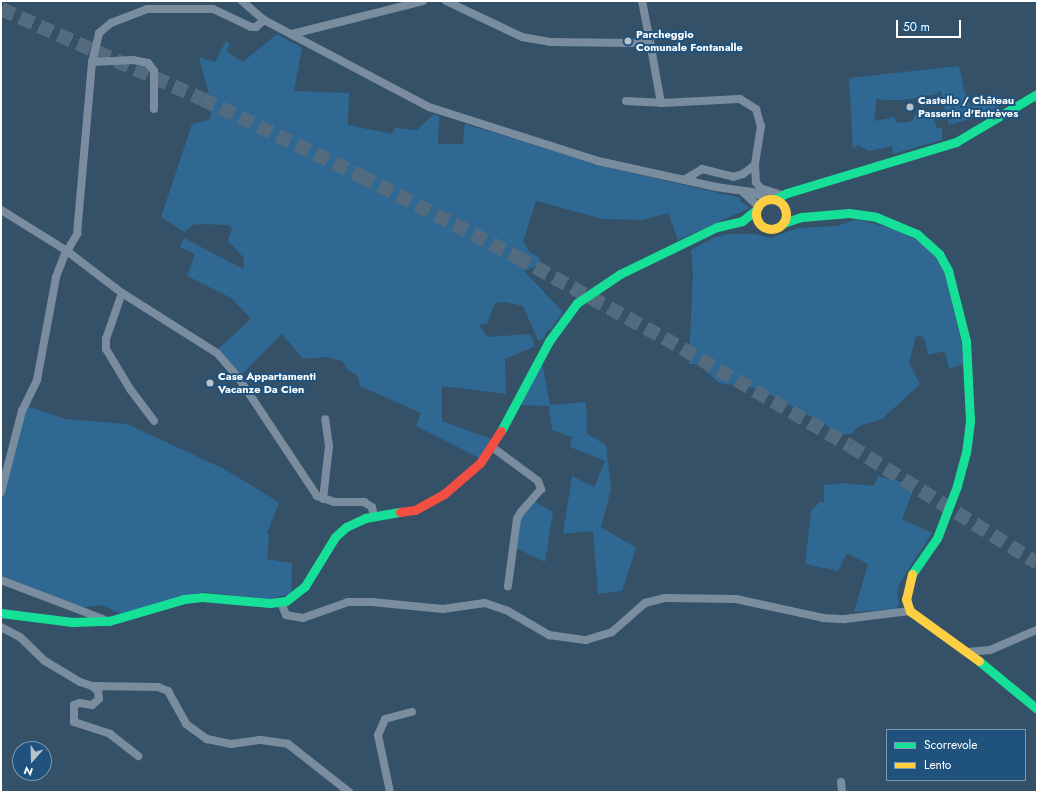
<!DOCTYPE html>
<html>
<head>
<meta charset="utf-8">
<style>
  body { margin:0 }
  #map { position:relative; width:1038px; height:793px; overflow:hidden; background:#355167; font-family:Jost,sans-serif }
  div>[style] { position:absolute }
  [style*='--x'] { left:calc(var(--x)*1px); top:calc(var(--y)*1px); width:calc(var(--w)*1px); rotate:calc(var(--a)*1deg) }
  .green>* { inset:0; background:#2f6892 }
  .highway-tunnel>* { height:14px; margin-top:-7px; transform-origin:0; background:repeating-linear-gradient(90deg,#536b7e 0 14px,transparent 0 21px) }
  .street>* { height:8px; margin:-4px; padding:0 4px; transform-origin:4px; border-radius:4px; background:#798d9e }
  .fast>* { height:9px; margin:-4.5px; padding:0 4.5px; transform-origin:4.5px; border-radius:4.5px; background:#16e098 }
  .slow>* { height:9px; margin:-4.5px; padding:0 4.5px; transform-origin:4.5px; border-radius:4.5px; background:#ffcf43 }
  .slow>.ring { margin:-4.5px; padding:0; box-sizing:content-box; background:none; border:9px solid #ffcf43; border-radius:50% }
  .jam>* { height:9px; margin:-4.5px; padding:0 4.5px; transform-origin:4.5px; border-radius:4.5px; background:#f24e42 }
  .dots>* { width:11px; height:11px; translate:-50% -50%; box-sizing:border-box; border:2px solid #1f537d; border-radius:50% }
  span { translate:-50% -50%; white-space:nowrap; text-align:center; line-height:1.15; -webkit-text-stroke:4px #1f537d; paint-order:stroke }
  .poi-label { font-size:11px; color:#fff; font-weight:700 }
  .left { translate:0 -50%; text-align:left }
  .frame { position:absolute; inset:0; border:2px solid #fff; pointer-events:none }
  .legend { position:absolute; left:886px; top:729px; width:140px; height:52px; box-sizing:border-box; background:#1f537d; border:1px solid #7998b1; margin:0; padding:5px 7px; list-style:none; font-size:12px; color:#fff }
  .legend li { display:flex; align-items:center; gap:8px; height:20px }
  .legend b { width:20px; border:1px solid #7998b1 }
  .north { position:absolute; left:12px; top:741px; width:40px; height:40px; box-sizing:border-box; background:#1f537d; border:1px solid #7998b1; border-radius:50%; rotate:200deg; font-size:11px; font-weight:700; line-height:16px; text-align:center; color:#fff }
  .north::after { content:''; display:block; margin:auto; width:14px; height:18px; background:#b8c2ca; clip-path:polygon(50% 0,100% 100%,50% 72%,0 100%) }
  .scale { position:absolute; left:896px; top:20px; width:65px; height:18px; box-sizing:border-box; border:2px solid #fff; border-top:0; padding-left:5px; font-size:12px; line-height:14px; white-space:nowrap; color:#fff; -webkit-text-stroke:3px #1f537d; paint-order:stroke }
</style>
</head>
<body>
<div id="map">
  <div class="green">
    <i style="clip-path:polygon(277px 34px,302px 48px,294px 91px,349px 93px,348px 125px,392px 134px,395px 128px,417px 130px,434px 114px,439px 116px,438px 144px,463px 144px,465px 124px,614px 169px,741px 198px,740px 201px,750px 208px,678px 240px,668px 213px,643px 220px,603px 219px,536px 201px,523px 242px,530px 252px,539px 258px,541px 264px,524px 271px,563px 312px,551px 329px,548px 330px,542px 340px,538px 340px,523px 306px,506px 302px,495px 303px,487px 324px,479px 325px,488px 337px,530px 334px,535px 346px,505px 359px,506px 394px,442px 386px,442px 421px,491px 439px,479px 458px,416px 426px,421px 413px,360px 386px,358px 376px,348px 370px,342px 361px,326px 357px,303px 359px,282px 334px,241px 375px,217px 350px,251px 319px,231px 298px,187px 276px,195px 254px,180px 247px,184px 238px,243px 269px,244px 258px,228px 241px,232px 228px,228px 225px,202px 224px,193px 225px,184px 232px,161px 217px,192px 124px,209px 120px,211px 116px,210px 98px,199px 57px,215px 62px,226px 41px,230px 45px,226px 51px,243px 62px)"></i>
    <i style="clip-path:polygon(959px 66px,965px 93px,971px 106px,1006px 97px,1008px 103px,999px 106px,1000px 110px,949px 125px,940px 90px,937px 94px,904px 100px,881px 100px,877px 98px,874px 121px,895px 117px,895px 121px,900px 123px,910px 122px,914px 119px,914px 115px,931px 112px,937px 128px,942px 128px,942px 140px,893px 154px,892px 146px,869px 151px,858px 145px,853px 149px,849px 78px)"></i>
    <i style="clip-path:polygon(858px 219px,899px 231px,918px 241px,933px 254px,944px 272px,962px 345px,963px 364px,949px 369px,945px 351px,928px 355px,925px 340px,921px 336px,916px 336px,909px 363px,920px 384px,882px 419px,859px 426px,851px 434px,843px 434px,769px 394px,753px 388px,719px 383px,698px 364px,689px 364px,693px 272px,691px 250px,715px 237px,729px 234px,755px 234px,771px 238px,798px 228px,837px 226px)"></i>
    <i style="clip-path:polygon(542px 362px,550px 405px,586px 402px,587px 434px,606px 445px,611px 489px,601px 527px,636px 548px,622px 591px,598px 594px,593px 531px,563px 534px,572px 476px,594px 487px,605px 461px,570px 447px,572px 437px,552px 430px,549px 406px,518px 405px)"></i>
    <i style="clip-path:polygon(27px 406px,65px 419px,127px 424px,224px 469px,272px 498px,279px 503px,267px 533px,269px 534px,267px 559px,292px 563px,291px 594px,268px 599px,203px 592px,121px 614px,102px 605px,81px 608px,1px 575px,1px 498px)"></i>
    <i style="clip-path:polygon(878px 476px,915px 485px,902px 519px,932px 533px,899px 584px,897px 594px,899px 604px,896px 609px,854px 612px,868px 564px,847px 553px,838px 571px,805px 564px,811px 511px,820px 502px,824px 503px,824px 485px,844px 483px,874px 486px)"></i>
    <i style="clip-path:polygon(533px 501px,553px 512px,545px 562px,516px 548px,521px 518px)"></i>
  </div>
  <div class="highway-tunnel">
    <i style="--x:1;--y:9;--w:220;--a:24.1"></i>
    <i style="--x:202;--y:99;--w:177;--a:25.8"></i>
    <i style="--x:361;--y:176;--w:176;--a:27.4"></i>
    <i style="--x:517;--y:257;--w:168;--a:28.9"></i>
    <i style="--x:664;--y:338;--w:215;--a:30.1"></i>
    <i style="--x:850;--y:446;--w:221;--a:32"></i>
  </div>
  <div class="street">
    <i style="--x:242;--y:1;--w:29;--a:41"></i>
    <i style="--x:264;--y:20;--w:187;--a:27.8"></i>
    <i style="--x:429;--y:107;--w:177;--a:17.7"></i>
    <i style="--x:598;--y:161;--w:121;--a:12.4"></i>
    <i style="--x:716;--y:187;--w:36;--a:8"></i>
    <i style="--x:752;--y:192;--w:17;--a:24"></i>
    <i style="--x:446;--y:1;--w:84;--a:25.3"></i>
    <i style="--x:522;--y:37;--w:28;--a:10"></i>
    <i style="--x:550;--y:42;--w:81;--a:0.7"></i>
    <i style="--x:631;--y:43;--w:19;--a:-3"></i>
    <i style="--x:650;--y:42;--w:42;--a:-101"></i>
    <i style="--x:292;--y:34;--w:135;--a:-14.1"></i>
    <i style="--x:92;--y:62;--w:41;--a:-2.8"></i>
    <i style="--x:133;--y:60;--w:15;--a:11"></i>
    <i style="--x:148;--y:63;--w:10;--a:53"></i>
    <i style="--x:154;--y:71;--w:38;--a:90"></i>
    <i style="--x:626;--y:101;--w:35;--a:3"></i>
    <i style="--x:661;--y:103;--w:62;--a:-100.2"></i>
    <i style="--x:661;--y:103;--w:79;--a:-2.9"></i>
    <i style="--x:740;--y:99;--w:19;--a:32"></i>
    <i style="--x:756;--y:109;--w:18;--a:74"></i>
    <i style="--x:761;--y:126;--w:39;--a:99"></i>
    <i style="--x:755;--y:165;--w:17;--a:87"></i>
    <i style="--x:756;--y:182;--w:7;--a:56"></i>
    <i style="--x:760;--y:188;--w:22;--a:18"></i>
    <i style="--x:684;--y:180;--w:21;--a:-31"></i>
    <i style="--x:702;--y:169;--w:32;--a:14"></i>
    <i style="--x:733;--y:177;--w:10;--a:-17"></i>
    <i style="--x:743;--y:174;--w:15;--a:-37"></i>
    <i style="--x:743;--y:192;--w:21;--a:43"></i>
    <i style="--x:1;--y:210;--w:78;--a:31.8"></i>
    <i style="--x:67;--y:251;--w:69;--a:37.4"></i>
    <i style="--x:122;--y:293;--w:112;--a:32.3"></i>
    <i style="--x:217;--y:353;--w:32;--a:49"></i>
    <i style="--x:238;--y:377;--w:143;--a:56.4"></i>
    <i style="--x:317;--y:496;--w:18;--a:19"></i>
    <i style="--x:334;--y:502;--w:30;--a:0"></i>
    <i style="--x:364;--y:502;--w:9;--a:32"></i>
    <i style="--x:372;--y:507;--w:10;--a:79"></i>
    <i style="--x:122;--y:293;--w:49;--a:109.2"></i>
    <i style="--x:106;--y:339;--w:10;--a:90"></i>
    <i style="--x:106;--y:349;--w:47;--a:59"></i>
    <i style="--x:130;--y:389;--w:40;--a:53"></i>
    <i style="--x:492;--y:447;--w:57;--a:36.5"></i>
    <i style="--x:538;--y:481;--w:9;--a:69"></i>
    <i style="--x:541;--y:489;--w:30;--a:131"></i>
    <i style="--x:521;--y:512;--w:8;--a:120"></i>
    <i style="--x:517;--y:519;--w:68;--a:97.7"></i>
    <i style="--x:1;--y:492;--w:84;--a:-75.5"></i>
    <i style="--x:22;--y:411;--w:34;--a:-64"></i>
    <i style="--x:37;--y:380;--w:105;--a:-79.5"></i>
    <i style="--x:56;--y:277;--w:22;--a:-69"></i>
    <i style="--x:64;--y:256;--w:26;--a:-59"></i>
    <i style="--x:77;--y:234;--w:173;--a:-85"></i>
    <i style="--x:92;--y:62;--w:30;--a:-76"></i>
    <i style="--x:99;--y:33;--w:16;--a:-40"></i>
    <i style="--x:111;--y:23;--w:39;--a:-21"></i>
    <i style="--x:147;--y:9;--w:66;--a:0"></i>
    <i style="--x:213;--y:9;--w:42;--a:25.3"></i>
    <i style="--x:251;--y:27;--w:5;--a:0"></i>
    <i style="--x:256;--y:27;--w:11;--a:-41"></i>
    <i style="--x:323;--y:499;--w:53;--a:-83.5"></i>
    <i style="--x:329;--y:446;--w:27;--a:-98"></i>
    <i style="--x:1;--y:580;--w:109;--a:20.9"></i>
    <i style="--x:281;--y:603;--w:13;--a:67"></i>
    <i style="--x:286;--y:615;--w:17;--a:10"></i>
    <i style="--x:303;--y:618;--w:48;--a:-19.6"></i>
    <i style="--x:348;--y:602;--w:24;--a:0"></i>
    <i style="--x:372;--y:602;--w:71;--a:5.6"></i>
    <i style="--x:443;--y:609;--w:42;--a:-8.1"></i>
    <i style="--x:485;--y:603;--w:24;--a:19"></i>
    <i style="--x:508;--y:611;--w:48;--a:30.3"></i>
    <i style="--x:549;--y:635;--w:37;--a:8"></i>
    <i style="--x:586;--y:640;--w:27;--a:-17"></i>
    <i style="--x:612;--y:632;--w:44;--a:-41.3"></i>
    <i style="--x:645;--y:603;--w:21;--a:-14"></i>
    <i style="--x:665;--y:598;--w:71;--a:0.8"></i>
    <i style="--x:736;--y:599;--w:89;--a:12.3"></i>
    <i style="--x:823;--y:618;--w:22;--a:3"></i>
    <i style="--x:845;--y:619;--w:65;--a:-7"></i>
    <i style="--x:1;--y:627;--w:21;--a:28"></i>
    <i style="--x:20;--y:637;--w:35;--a:44"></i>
    <i style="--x:45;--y:661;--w:41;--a:31"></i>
    <i style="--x:80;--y:682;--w:13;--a:18"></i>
    <i style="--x:92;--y:686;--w:66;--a:0.9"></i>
    <i style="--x:158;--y:687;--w:11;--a:22"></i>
    <i style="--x:168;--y:691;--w:38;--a:61"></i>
    <i style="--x:186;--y:724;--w:26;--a:36"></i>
    <i style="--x:207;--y:739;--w:25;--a:12"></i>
    <i style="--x:231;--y:744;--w:30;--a:-8"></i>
    <i style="--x:261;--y:740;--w:27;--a:8"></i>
    <i style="--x:288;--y:744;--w:78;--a:38.2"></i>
    <i style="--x:968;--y:652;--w:22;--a:-5"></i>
    <i style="--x:990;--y:650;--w:51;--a:-23.1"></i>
    <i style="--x:92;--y:686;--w:8;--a:40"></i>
    <i style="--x:98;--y:691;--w:8;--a:83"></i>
    <i style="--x:99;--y:699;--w:9;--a:139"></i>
    <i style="--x:92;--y:705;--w:12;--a:-171"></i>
    <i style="--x:80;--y:703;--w:6;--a:162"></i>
    <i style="--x:74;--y:705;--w:17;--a:90"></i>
    <i style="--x:74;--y:722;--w:38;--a:18"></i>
    <i style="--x:110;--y:734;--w:36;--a:38"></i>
    <i style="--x:841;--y:782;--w:10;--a:84"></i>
    <i style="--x:390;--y:792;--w:58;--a:-101.9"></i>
    <i style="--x:378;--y:735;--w:17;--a:-66"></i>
    <i style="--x:385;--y:719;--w:28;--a:-15"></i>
  </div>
  <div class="fast">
    <i style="--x:775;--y:199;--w:13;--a:-27"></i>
    <i style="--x:787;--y:193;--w:177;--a:-16.8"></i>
    <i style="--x:956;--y:142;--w:94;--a:-30.7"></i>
    <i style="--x:783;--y:223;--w:20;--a:-18"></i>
    <i style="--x:802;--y:217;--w:47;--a:-4.9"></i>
    <i style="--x:849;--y:213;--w:27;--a:8"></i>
    <i style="--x:876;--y:217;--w:44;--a:22.5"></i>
    <i style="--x:917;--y:234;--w:30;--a:42"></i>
    <i style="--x:939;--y:254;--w:18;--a:61"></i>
    <i style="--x:948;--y:270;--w:73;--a:75.8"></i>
    <i style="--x:966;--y:341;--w:80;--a:87.1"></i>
    <i style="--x:970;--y:421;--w:31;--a:97"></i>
    <i style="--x:966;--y:452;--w:35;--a:105"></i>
    <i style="--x:957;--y:486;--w:56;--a:111"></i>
    <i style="--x:937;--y:538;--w:44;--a:124.8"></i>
    <i style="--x:501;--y:431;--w:102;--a:-61.9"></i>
    <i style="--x:549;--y:341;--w:47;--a:-53.6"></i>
    <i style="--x:577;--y:303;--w:52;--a:-34"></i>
    <i style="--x:620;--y:274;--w:108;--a:-25.9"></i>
    <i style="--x:717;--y:227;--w:26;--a:-13"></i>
    <i style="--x:742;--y:221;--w:18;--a:-38"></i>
    <i style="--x:1;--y:613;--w:72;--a:7.2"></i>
    <i style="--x:72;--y:622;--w:37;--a:-2"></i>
    <i style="--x:109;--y:621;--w:78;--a:-16.3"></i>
    <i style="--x:184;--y:599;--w:18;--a:-6"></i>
    <i style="--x:202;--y:597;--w:68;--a:5"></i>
    <i style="--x:270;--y:603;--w:16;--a:-7"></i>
    <i style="--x:286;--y:601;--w:24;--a:-38"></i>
    <i style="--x:305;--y:586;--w:57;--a:-58.5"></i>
    <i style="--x:335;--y:537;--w:15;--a:-42"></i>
    <i style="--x:346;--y:527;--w:21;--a:-25"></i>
    <i style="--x:365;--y:518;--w:36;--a:-10"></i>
    <i style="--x:979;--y:661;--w:75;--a:39.6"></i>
  </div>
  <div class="slow">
    <i class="ring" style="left:756px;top:199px;width:21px;height:21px"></i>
    <i style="--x:912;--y:574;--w:26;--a:103"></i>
    <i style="--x:906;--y:599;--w:13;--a:72"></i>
    <i style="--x:910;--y:611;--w:85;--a:35.9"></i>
  </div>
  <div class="jam">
    <i style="--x:400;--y:512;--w:15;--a:-8"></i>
    <i style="--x:415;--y:510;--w:33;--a:-29"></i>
    <i style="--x:444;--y:494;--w:48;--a:-40.7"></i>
    <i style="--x:480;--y:463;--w:38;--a:-57"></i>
  </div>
  <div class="dots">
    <i style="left:628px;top:41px;background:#b8c2ca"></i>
    <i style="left:910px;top:107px;background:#b8c2ca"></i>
    <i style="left:210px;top:383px;background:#b8c2ca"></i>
  </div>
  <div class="poi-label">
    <span class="left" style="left:636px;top:41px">Parcheggio<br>Comunale Fontanalle</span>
    <span class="left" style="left:918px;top:107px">Castello / Château<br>Passerin d'Entrèves</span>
    <span class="left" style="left:218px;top:383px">Case Appartamenti<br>Vacanze Da Cien</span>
  </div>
  <div class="frame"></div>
  <ul class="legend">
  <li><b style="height:5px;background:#16e098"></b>Scorrevole</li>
  <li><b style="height:5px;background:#ffcf43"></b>Lento</li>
  </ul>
  <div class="north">N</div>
  <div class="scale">50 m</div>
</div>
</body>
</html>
